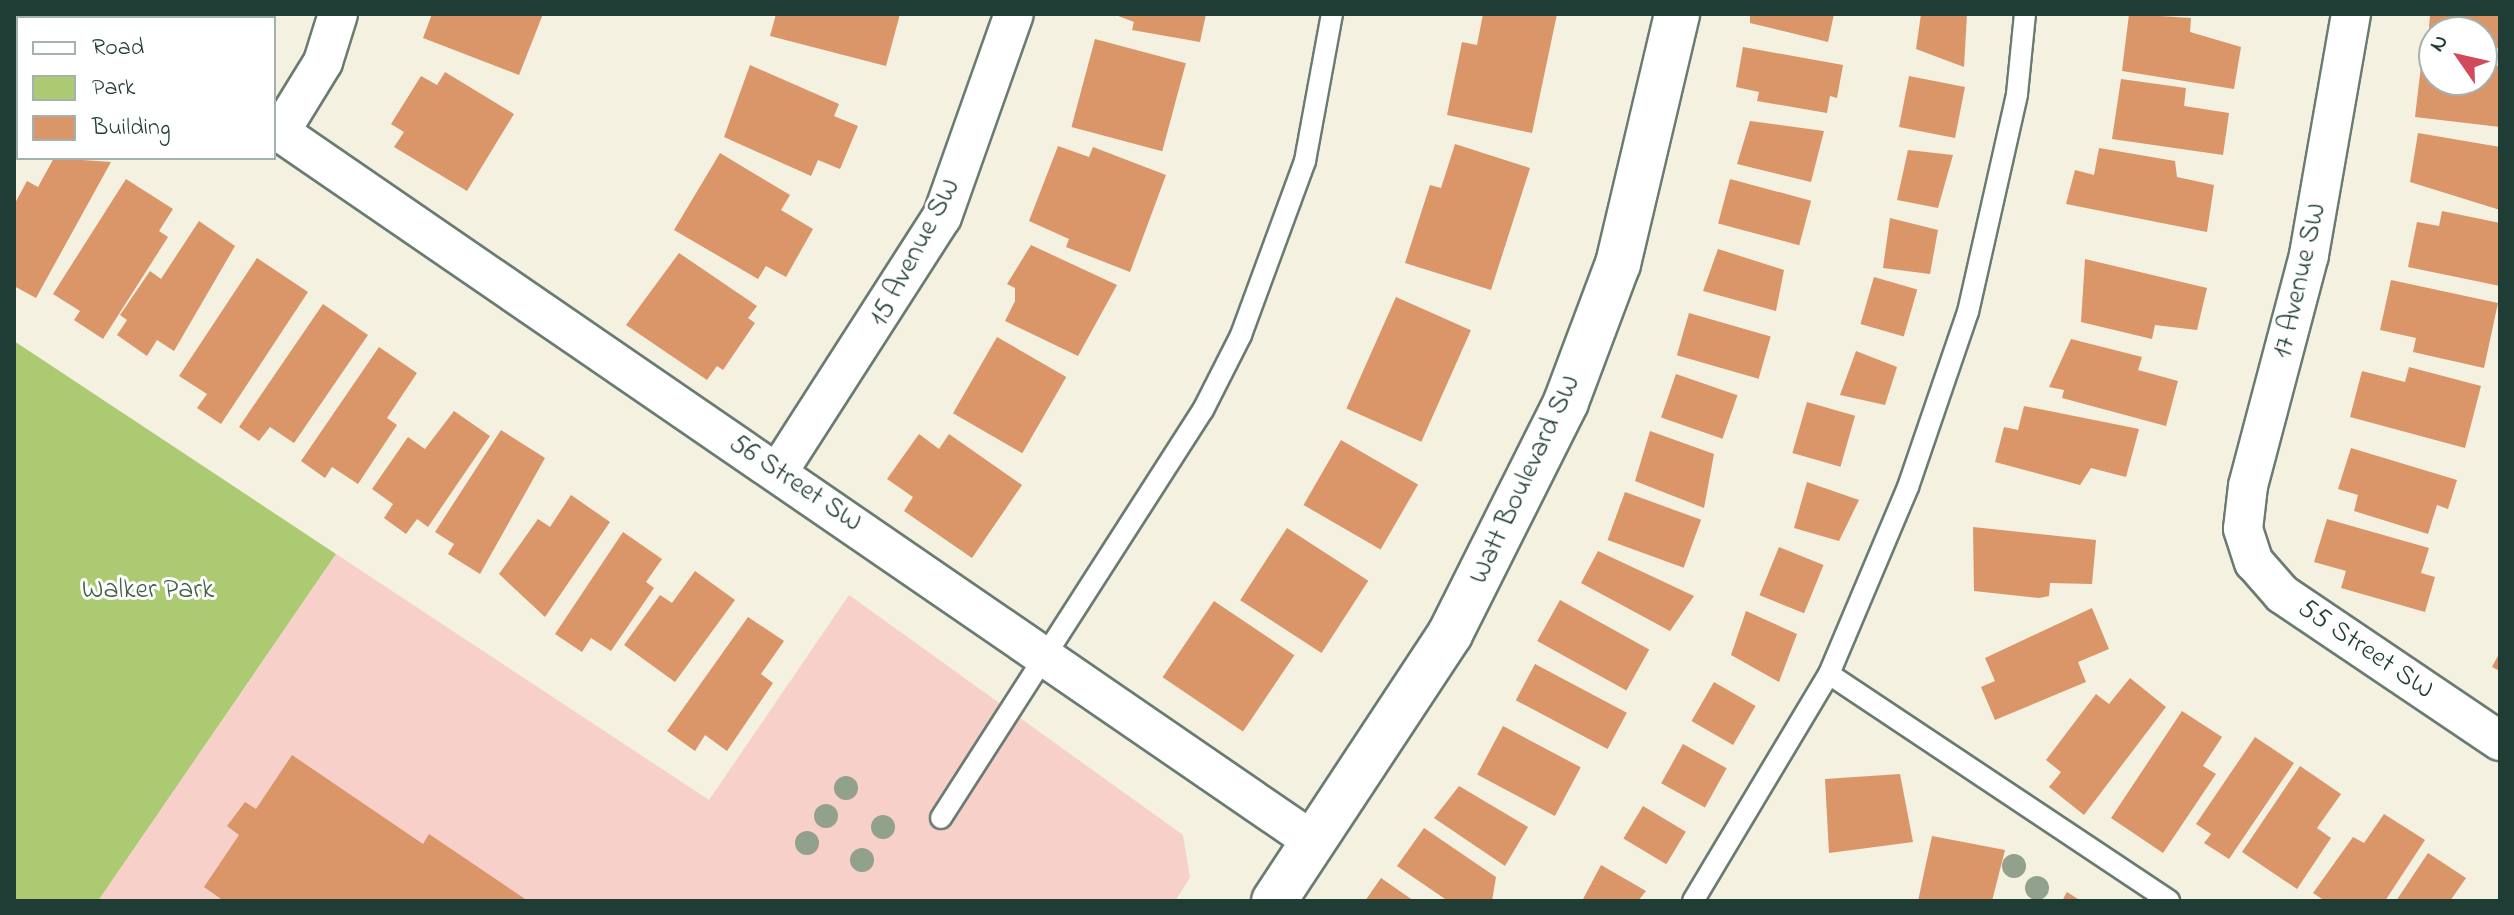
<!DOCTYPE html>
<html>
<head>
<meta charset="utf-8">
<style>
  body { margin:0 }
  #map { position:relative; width:2514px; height:915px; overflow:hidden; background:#f4f1e1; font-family:"Indie Flower",sans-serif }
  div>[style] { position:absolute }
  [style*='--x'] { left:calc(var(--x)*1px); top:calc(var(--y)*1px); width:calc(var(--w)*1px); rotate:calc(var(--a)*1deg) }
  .built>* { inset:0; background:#f7d0ca }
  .green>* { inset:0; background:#abca72 }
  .building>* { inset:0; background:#da9569; transform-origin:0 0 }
  .roads { filter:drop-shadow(2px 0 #6a7c71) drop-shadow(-2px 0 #6a7c71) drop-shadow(0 2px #6a7c71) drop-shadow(0 -2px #6a7c71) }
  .service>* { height:20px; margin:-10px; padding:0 10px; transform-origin:10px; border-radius:10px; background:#fff }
  .minor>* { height:38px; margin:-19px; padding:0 19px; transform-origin:19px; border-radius:19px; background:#fff }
  .tertiary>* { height:44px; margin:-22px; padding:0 22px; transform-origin:22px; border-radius:22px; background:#fff }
  .trees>* { width:24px; height:24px; margin:-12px; border-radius:50%; background:#92a18b }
  span { translate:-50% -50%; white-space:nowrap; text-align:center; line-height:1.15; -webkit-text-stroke:6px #fff; paint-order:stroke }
  .street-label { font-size:28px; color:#1f3d34 }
  .park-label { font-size:28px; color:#426044 }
  .frame { position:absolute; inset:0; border:16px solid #1f3d34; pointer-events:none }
  .legend { position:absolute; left:16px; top:16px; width:260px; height:144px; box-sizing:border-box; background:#fff; border:2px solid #a5b1ae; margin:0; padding:10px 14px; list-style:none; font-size:24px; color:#1f3d34 }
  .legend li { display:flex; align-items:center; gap:16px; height:40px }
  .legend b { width:40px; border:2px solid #a5b1ae }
  .north { position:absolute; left:2418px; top:16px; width:80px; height:80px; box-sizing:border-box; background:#fff; border:2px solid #a5b1ae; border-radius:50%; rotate:304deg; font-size:22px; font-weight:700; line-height:32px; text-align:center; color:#1f3d34 }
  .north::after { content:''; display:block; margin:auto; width:28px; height:36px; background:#d1495b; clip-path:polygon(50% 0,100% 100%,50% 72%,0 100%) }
</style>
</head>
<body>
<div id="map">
  <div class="built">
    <i style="clip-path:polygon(336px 554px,709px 800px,849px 595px,1183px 835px,1190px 878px,1175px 901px,98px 901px)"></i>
  </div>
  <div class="green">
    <i style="clip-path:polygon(14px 341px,336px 554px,98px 901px,14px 901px)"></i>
  </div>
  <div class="building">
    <i style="clip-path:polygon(432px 14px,543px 14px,519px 75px,423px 38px)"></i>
    <i style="clip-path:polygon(776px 14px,900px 14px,886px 66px,770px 36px)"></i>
    <i style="clip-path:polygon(1113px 14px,1206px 14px,1200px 42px,1132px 30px,1134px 22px)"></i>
    <i style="clip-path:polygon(1483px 14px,1557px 14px,1532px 133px,1447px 115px,1462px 42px,1477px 45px)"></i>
    <i style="clip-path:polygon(1750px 14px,1834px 14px,1828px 42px,1750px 23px)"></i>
    <i style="clip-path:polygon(1921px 14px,1967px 14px,1964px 67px,1916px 49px)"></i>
    <i style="clip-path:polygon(2129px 14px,2191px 18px,2190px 32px,2241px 47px,2234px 89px,2122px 71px)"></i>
    <i style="clip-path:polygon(2430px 14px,2500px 14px,2500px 48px,2482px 47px,2482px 32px,2434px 32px,2428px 42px)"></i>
    <i style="left:1095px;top:39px;width:94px;height:91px;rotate:15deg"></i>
    <i style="clip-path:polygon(1743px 47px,1843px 65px,1837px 98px,1830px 96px,1827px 113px,1757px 101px,1759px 92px,1736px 87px)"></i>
    <i style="clip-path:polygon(2482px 64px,2500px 66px,2500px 127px,2415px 117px,2421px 66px,2434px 67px,2434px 80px,2482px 80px)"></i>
    <i style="clip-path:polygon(750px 65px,839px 104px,834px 116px,858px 126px,840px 169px,818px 160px,811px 176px,724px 137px)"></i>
    <i style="clip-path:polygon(445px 72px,514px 114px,467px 191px,394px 147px,404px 132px,391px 124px,421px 76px,437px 85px)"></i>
    <i style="left:1909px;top:76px;width:57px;height:52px;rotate:11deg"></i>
    <i style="clip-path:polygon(2121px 79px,2186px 88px,2184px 106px,2229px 113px,2223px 155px,2112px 139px)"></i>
    <i style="clip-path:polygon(1750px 121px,1824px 131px,1811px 182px,1737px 164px)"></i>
    <i style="clip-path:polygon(2418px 133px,2500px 147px,2500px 210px,2410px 182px)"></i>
    <i style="clip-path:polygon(1455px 144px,1530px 168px,1491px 290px,1405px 263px,1430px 185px,1441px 188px)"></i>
    <i style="clip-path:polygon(1058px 146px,1089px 157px,1093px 147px,1166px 175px,1130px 272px,1066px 247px,1069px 239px,1029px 221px)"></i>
    <i style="clip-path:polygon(2099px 148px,2175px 161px,2177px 177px,2214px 185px,2207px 232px,2066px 204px,2075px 170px,2094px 175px)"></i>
    <i style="clip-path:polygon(1908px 150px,1953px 155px,1938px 208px,1897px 200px)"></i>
    <i style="clip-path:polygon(720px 153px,790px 195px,781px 210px,813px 229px,786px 277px,766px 266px,758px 279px,674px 230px)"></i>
    <i style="clip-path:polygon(54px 158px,111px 162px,36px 298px,14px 286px,14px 205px,27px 181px,38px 187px)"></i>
    <i style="clip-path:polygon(126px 179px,173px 209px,159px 231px,168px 237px,103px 339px,74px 320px,80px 311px,53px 294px)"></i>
    <i style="left:1730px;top:179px;width:84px;height:46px;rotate:15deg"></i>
    <i style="clip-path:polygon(2442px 211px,2500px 223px,2500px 286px,2408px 267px,2417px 222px,2439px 226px)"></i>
    <i style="clip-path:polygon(1890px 218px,1938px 230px,1930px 274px,1883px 268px)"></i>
    <i style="clip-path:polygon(199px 221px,235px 246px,174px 351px,157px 340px,147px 356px,117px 335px,127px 320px,120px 315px,150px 271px,161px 279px)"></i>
    <i style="clip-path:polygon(1031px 245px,1117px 285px,1078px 356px,1005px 321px,1015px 301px,1015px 288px,1007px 284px)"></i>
    <i style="clip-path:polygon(1718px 249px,1784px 270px,1776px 311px,1703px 291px)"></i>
    <i style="clip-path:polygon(679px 253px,757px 306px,748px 318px,755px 323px,723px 370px,717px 366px,707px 380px,626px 325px)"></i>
    <i style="clip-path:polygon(257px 258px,308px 292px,221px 424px,197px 408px,207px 394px,179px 376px)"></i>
    <i style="clip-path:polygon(2085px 259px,2207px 288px,2197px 330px,2155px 325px,2152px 339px,2081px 322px)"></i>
    <i style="left:1874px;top:277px;width:45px;height:49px;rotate:16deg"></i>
    <i style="clip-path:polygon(2391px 280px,2498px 303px,2484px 368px,2413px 352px,2416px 338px,2380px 330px)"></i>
    <i style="left:1396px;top:297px;width:82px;height:122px;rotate:24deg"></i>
    <i style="clip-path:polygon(323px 304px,368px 335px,294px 443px,270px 427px,259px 441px,239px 427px)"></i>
    <i style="left:1689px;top:313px;width:85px;height:44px;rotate:16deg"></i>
    <i style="left:997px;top:337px;width:80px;height:88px;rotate:30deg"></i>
    <i style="clip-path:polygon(2071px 339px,2142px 357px,2138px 370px,2178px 381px,2166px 426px,2062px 398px,2064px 390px,2049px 387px)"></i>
    <i style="clip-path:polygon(379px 347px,417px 373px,387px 418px,397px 425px,358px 484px,332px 467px,325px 478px,301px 461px)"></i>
    <i style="clip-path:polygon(1856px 351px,1897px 367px,1885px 405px,1840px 395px)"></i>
    <i style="clip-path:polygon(2409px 367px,2481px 386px,2465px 448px,2350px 417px,2362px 371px,2405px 382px)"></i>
    <i style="left:1676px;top:374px;width:65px;height:46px;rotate:19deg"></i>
    <i style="left:1807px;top:402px;width:50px;height:53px;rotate:16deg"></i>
    <i style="clip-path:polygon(2024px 406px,2139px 429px,2126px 477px,2091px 468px,2080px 485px,1995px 462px,2004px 427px,2018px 430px)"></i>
    <i style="clip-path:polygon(454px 411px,490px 436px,428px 527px,417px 519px,406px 534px,384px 518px,393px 504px,372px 489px,408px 437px,425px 449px)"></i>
    <i style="clip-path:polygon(501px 430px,545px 458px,480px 574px,448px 554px,454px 544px,435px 532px)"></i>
    <i style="clip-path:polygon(1650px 431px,1714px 454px,1704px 508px,1635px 481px)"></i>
    <i style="clip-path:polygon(919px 434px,939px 449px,949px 434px,1022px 485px,972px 558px,904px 511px,913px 497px,887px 479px)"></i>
    <i style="left:1341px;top:440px;width:89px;height:75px;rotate:30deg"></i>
    <i style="clip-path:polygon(2351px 448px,2457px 480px,2448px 509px,2437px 505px,2428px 534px,2354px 511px,2358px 495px,2338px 489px)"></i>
    <i style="clip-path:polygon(1807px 482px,1859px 500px,1839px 541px,1794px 528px)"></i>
    <i style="left:1625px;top:492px;width:81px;height:51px;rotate:20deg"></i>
    <i style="clip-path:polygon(571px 495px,610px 522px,545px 617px,499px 574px,538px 519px,550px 527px)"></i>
    <i style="clip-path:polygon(2327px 519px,2429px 548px,2421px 573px,2435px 577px,2425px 612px,2341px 588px,2346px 571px,2314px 562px)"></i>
    <i style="clip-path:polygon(1973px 527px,2096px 540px,2092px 584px,2050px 583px,2049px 596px,2039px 598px,1974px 591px)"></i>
    <i style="left:1287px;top:528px;width:97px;height:86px;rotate:33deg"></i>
    <i style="clip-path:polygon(623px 532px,662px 559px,646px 582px,654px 588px,611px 651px,591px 638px,582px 652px,555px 634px)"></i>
    <i style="left:1779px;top:547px;width:48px;height:52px;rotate:22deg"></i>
    <i style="clip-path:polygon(1598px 551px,1694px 596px,1670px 631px,1581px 583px)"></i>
    <i style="clip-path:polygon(695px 571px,735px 600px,675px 682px,624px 645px,660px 595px,672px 603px)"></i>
    <i style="left:1560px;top:600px;width:102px;height:47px;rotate:29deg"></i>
    <i style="left:1214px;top:601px;width:97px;height:92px;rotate:34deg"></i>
    <i style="clip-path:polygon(2092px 608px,2109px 649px,2078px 662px,2086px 682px,1995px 720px,1981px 687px,1995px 681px,1985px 658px)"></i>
    <i style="clip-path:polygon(1746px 611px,1797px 634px,1779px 682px,1731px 655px)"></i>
    <i style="clip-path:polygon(748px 617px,784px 641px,761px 674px,773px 683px,727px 751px,705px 735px,695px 751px,667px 731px)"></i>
    <i style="clip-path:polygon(2500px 652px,2500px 671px,2492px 667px)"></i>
    <i style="left:1535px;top:664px;width:104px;height:41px;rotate:28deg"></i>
    <i style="clip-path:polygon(2130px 678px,2166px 707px,2084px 815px,2049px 787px,2061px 772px,2046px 760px,2096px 694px,2109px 704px)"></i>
    <i style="left:1714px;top:682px;width:48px;height:45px;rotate:30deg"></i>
    <i style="clip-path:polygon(2182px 711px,2222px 737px,2203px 766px,2216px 774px,2163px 853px,2111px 818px)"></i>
    <i style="left:1503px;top:726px;width:88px;height:55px;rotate:28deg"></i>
    <i style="clip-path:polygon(2255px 737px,2294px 763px,2229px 859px,2204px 843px,2211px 834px,2196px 824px)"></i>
    <i style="left:1683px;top:744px;width:50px;height:45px;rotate:29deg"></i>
    <i style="clip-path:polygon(292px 755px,423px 844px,429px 834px,528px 901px,224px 901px,204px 887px,239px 835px,227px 826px,245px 802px,256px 809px)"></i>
    <i style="clip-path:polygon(2300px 766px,2341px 794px,2317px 828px,2331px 838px,2297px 889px,2242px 852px)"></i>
    <i style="clip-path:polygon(1900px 774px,1913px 842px,1829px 853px,1825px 779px)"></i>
    <i style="clip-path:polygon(1459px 786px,1528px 827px,1505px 866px,1434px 818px)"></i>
    <i style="left:1643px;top:806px;width:50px;height:38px;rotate:31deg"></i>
    <i style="clip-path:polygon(2384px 814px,2425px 840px,2385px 901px,2325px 901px,2313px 893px,2353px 837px,2364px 843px)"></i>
    <i style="clip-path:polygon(1424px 828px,1496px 877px,1492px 901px,1448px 901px,1397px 866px)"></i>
    <i style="clip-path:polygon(1932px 836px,2005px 850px,1992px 901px,1918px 901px)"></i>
    <i style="clip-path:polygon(2428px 853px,2466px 878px,2450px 901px,2396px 901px)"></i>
    <i style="clip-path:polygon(1601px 865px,1646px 891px,1638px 901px,1582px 901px)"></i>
    <i style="clip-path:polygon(1381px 878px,1414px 901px,1365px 901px)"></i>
    <i style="clip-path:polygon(2067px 892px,2081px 901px,2062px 901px)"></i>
  </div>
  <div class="roads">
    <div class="service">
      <i style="--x:1829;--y:674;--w:409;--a:33.7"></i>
      <i style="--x:941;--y:818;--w:485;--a:-57.3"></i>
      <i style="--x:1203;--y:410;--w:84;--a:-63.1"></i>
      <i style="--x:1241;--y:335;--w:185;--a:-69.8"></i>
      <i style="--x:1305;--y:161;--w:149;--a:-79.6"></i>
      <i style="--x:1693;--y:901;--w:265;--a:-59.1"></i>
      <i style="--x:1829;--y:674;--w:203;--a:-67.1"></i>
      <i style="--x:1908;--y:487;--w:185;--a:-71.1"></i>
      <i style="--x:1968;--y:312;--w:223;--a:-77.3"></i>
      <i style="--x:2017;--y:94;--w:80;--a:-84.3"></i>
    </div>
    <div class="minor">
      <i style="--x:61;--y:14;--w:14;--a:17"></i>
      <i style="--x:2351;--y:14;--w:245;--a:99.9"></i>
      <i style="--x:2309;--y:255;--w:239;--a:104.8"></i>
      <i style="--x:2248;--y:486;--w:43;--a:96.6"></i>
      <i style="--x:2243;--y:529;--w:35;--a:72"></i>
      <i style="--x:2254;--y:562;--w:43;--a:48.8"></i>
      <i style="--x:2282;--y:594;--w:263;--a:34"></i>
      <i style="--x:274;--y:128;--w:1262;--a:34.47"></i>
      <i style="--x:280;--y:132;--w:82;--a:-58.4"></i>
      <i style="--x:323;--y:62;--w:50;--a:-72.6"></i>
      <i style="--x:778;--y:472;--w:303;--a:-57.3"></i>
      <i style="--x:942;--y:217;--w:215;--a:-70.5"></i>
    </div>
    <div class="tertiary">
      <i style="--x:1274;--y:901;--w:320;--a:-56.6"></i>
      <i style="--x:1450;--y:634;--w:259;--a:-63.4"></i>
      <i style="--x:1566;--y:402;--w:147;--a:-69.4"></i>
      <i style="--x:1618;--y:264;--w:257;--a:-76.7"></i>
    </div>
  </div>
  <div class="trees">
    <i style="left:846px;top:788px"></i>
    <i style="left:826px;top:816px"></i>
    <i style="left:883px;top:827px"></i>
    <i style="left:807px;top:843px"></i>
    <i style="left:862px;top:860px"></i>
    <i style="left:2014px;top:866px"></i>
    <i style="left:2037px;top:888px"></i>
  </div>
  <div class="street-label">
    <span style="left:916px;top:253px;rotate:-62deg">15 Avenue SW</span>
    <span style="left:2301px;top:281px;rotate:-77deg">17 Avenue SW</span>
    <span style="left:1526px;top:480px;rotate:-65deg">Watt Boulevard SW</span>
    <span style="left:795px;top:484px;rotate:34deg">56 Street SW</span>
    <span style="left:2365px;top:650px;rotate:34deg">55 Street SW</span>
  </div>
  <div class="park-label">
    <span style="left:148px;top:591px">Walker Park</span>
  </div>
  <div class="frame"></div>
  <ul class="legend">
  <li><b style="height:10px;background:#fff"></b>Road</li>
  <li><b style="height:22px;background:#abca72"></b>Park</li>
  <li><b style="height:22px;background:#da9569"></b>Building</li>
  </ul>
  <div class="north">N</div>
</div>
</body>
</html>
